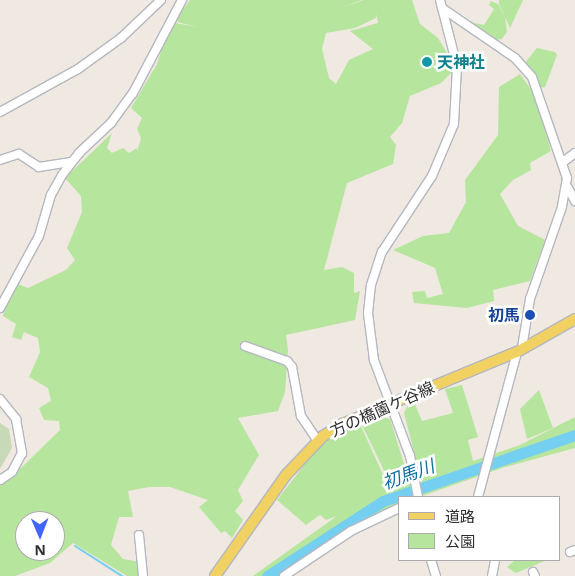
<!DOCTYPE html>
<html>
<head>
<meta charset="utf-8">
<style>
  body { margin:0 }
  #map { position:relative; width:575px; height:576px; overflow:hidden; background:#efe9e1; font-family:"Open Sans","Noto Sans JP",sans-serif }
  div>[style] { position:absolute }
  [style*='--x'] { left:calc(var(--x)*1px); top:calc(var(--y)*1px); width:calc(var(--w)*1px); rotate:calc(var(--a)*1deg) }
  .green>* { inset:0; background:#b6e59e }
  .cemetery>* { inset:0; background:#c8d9b8 }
  .stream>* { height:2px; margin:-1px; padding:0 1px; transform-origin:1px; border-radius:1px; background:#75cff0 }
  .river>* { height:11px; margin:-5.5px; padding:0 5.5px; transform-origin:5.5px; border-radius:5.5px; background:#75cff0 }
  .roads { filter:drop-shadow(1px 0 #b4b7c1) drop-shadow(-1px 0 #b4b7c1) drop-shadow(0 1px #b4b7c1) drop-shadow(0 -1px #b4b7c1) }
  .minor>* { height:8px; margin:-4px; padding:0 4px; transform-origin:4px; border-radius:4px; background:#fff }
  .major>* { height:10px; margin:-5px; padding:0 5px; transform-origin:5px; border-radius:5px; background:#f2d163 }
  .dots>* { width:14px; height:14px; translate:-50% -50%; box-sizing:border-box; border:2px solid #fff; border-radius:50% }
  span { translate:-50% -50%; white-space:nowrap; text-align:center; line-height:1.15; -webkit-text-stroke:5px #fff; paint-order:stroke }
  .culture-label { font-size:16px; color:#0d838f; font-weight:700 }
  .left { translate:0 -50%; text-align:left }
  .transit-label { font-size:16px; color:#164399; font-weight:700 }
  .right { translate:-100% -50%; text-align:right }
  .street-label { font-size:16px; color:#2e2e2e }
  .water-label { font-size:18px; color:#0d6fa3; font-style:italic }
  .legend { position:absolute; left:398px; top:496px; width:162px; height:65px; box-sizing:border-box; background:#fff; border:1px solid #ababab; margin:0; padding:6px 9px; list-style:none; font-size:15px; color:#2e2e2e }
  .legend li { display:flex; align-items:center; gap:10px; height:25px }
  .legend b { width:25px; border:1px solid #ababab }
  .north { position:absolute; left:15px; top:511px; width:50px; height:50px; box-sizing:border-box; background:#fff; border:1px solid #ababab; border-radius:50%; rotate:179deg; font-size:14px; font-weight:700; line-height:20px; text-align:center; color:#2e2e2e }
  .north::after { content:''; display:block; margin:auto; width:18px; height:22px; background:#4264fb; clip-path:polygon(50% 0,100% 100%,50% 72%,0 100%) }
</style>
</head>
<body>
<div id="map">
  <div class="green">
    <i style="clip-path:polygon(evenodd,190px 0,362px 0,338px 9px,364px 0,412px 0,420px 24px,438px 38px,451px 60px,452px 72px,441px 83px,410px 96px,402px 123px,390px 137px,396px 145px,393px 164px,347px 183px,324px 270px,342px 267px,354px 273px,354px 293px,360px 291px,355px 320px,286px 335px,288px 350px,285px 392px,278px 411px,238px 418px,259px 455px,238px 490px,243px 501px,235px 511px,243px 520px,232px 538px,225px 531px,221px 533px,199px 507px,208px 500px,170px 487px,149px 487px,128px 491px,133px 517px,119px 517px,111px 545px,123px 559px,140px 562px,141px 576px,127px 576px,73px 543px,50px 563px,15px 576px,0 576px,0 480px,21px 468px,60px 430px,59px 421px,44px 420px,39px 408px,51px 401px,48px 388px,29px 377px,40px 352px,38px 338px,24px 332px,21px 340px,12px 337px,16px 324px,3px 316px,6px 301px,15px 283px,28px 288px,66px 270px,75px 260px,67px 248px,82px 212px,81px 196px,65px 178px,112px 133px,107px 148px,112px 153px,123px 148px,129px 153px,137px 148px,137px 152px,141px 138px,137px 129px,142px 118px,131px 108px,157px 64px,170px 22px,197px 27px,174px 21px,190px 0,376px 14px,378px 23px,350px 31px,373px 49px,349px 60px,336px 84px,329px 78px,322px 49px,326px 33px,355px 28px,376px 18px,376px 14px,190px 0,25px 521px,55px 521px,55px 551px,25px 551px,25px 521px)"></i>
    <i style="clip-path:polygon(499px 0,523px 0,510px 28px,499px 4px)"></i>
    <i style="clip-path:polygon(491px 1px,498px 4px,505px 17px,507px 32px,502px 39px,495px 40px,465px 21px,484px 25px,494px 9px,489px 5px)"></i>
    <i style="clip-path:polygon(537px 48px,555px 52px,557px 55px,545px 87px,538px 88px,524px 64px)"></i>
    <i style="clip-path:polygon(520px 74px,535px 95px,551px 151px,530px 163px,531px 170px,513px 180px,500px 194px,518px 226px,545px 240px,530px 281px,493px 290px,494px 301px,467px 308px,414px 303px,412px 292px,425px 291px,427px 298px,443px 294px,435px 268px,393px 250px,423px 236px,449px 233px,466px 202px,465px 180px,498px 135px,499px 87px)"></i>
    <i style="clip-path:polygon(462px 385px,478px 437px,468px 440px,473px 461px,520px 445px,575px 417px,575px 448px,505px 467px,419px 497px,399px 497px,399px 504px,279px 576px,253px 576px,337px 516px,326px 520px,320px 515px,306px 525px,277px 500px,322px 442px,360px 424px,390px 490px,393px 489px,361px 423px,377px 416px,390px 419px,410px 483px,421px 479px,404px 413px,408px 405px,414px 402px,422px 421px,453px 413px,445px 389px)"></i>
    <i style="clip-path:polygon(539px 390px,553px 428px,527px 439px,520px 409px)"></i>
    <i style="clip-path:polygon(515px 560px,547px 560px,516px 573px,507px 567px)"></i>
  </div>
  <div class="cemetery">
    <i style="clip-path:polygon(0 423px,9px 429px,12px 448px,0 469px)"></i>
  </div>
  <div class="stream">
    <i style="--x:75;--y:546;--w:56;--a:32.6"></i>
  </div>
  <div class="river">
    <i style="--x:267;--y:576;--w:138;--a:-32.9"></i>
    <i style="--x:383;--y:501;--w:203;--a:-19"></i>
  </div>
  <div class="roads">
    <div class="minor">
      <i style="--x:442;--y:8;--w:88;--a:34.4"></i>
      <i style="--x:515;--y:58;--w:25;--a:48"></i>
      <i style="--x:532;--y:77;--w:107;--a:70.9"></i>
      <i style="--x:567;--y:178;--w:29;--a:100"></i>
      <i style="--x:562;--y:207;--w:97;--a:109.2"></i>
      <i style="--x:530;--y:299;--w:50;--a:99.3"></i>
      <i style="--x:0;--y:112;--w:89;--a:-28.9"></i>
      <i style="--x:78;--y:69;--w:53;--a:-35.8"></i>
      <i style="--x:121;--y:38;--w:55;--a:-43.5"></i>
      <i style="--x:0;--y:160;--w:20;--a:-18"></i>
      <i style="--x:19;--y:154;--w:24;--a:33"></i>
      <i style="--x:39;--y:167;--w:31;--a:-9"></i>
      <i style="--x:563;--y:162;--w:15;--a:-37"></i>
      <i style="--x:568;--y:188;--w:15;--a:62"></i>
      <i style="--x:0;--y:308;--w:82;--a:-61.6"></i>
      <i style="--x:39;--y:236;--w:43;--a:-73.7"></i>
      <i style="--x:51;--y:195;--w:23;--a:-61"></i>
      <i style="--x:62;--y:175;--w:28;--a:-52"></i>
      <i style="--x:79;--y:153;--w:44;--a:-43.2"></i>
      <i style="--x:111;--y:123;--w:37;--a:-54"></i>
      <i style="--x:133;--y:93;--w:105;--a:-62.2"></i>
      <i style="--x:245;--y:346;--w:45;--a:19.7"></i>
      <i style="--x:287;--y:361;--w:8;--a:50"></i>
      <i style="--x:292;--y:367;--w:50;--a:79.6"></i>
      <i style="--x:301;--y:416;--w:29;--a:56"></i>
      <i style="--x:0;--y:399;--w:26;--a:51"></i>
      <i style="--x:16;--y:419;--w:35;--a:80"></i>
      <i style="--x:22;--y:453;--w:21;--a:118"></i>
      <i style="--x:12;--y:472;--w:14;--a:146"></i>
      <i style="--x:418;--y:497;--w:42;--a:-101"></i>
      <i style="--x:410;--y:456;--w:103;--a:-110.6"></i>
      <i style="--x:374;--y:360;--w:47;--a:-97.3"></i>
      <i style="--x:368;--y:313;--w:28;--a:-84"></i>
      <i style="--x:371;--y:285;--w:35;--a:-72"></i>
      <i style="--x:382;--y:252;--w:91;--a:-56.7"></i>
      <i style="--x:432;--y:176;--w:56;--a:-67.1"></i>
      <i style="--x:454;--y:124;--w:58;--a:-87"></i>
      <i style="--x:457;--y:66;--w:68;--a:-104.4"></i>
      <i style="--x:478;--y:497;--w:150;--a:-74.9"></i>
      <i style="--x:139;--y:535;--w:41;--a:84.4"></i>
      <i style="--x:570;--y:552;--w:5;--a:-22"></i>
      <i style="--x:431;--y:560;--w:17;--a:73"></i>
      <i style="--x:533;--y:572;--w:4;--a:63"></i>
      <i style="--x:284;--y:576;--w:81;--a:-33.9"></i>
      <i style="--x:351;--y:531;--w:53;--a:-25.6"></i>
      <i style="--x:492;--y:576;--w:16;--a:-79"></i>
    </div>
    <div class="major">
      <i style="--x:215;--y:576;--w:123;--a:-54.9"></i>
      <i style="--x:286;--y:475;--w:54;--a:-46.5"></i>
      <i style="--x:323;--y:436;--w:22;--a:-32"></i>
      <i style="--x:342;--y:424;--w:189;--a:-22.4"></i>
      <i style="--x:517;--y:352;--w:67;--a:-29.6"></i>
    </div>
  </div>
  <div class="dots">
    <i style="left:427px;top:62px;background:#0f9aa8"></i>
    <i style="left:530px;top:315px;background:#1a4fb4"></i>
  </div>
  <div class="culture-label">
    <span class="left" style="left:437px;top:62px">天神社</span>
  </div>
  <div class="transit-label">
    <span class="right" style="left:520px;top:315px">初馬</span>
  </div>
  <div class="street-label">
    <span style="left:382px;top:409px;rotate:-24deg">方の橋薗ケ谷線</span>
  </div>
  <div class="water-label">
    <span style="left:408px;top:474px;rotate:-20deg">初馬川</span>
  </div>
  <ul class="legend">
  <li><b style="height:6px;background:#f2d163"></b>道路</li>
  <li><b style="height:14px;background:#b6e59e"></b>公園</li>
  </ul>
  <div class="north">N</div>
</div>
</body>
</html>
